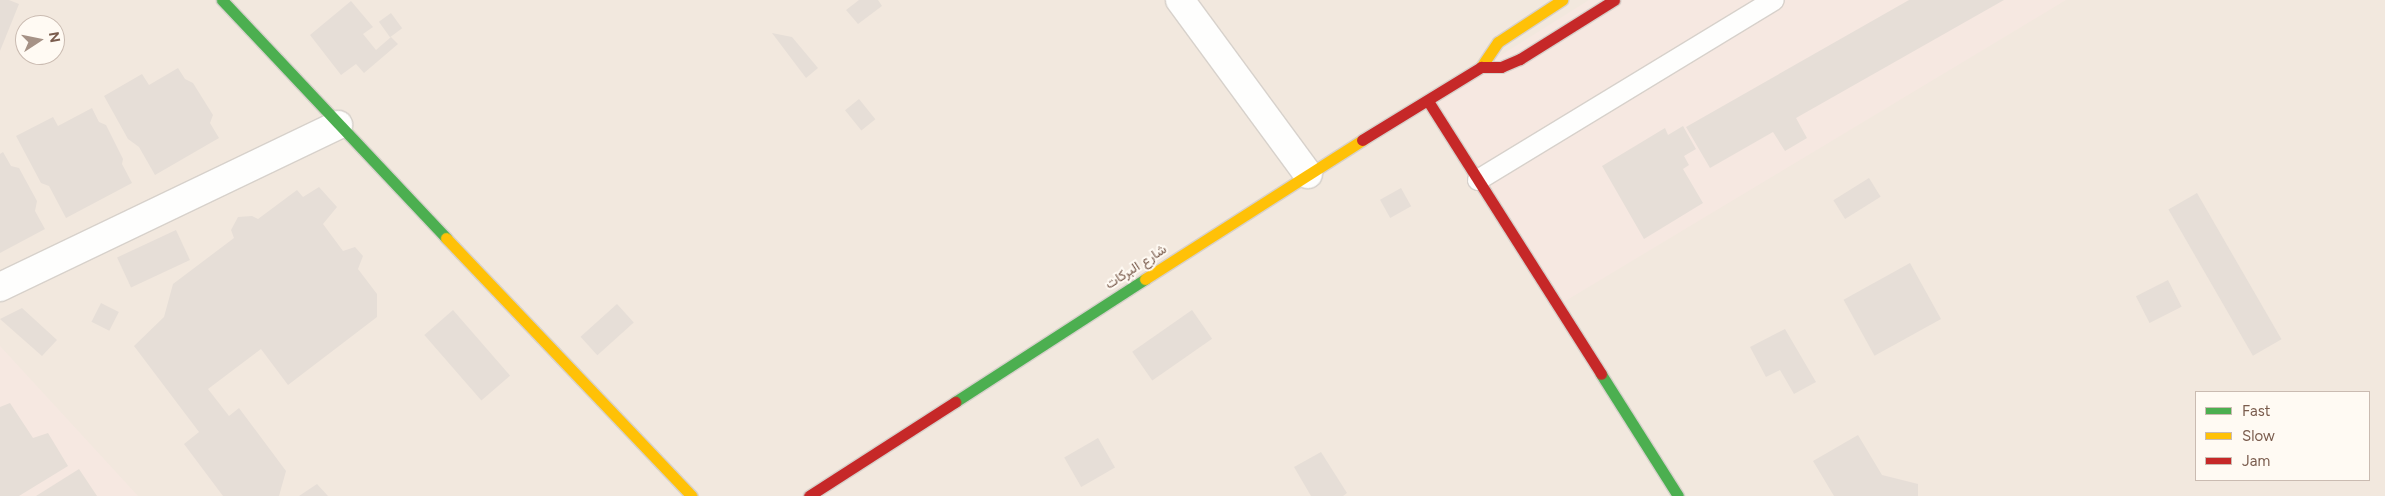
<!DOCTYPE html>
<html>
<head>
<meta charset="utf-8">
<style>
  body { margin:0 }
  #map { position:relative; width:2385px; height:496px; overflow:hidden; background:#f9f5f0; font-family:Figtree,Vazirmatn,sans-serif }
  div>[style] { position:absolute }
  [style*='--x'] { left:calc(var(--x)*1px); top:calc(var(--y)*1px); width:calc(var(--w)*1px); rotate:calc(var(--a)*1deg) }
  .residential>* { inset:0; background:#f2e8de }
  .commercial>* { inset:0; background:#f6e8e1 }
  .building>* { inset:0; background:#e6ded7; transform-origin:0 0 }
  .roads { filter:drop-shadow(1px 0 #d7d1cb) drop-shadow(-1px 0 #d7d1cb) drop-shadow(0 1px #d7d1cb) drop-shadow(0 -1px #d7d1cb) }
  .lane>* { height:20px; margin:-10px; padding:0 10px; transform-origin:10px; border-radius:10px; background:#fefefd }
  .street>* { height:28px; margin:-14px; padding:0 14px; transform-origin:14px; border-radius:14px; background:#fefefd }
  .fast>* { height:11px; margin:-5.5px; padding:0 5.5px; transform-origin:5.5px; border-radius:5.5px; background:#4caf50 }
  .slow>* { height:11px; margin:-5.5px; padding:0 5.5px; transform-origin:5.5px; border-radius:5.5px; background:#ffc107 }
  .jam>* { height:11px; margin:-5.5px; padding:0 5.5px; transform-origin:5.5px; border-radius:5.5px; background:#c62828 }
  span { translate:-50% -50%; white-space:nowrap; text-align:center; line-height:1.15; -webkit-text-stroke:4px #fffaf3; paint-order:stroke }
  .street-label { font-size:14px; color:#7a5c4d }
  .legend { position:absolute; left:2195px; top:391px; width:175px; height:90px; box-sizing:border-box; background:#fffaf3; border:1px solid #cabbb1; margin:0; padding:6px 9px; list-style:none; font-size:15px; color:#7a5c4d }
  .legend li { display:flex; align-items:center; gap:10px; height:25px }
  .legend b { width:25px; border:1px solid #cabbb1 }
  .north { position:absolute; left:15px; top:15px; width:50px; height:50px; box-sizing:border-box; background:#fffaf3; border:1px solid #cabbb1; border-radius:50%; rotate:79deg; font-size:14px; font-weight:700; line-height:20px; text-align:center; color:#7a5c4d }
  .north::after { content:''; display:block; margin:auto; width:18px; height:22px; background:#a69286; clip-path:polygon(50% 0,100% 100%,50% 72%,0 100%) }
</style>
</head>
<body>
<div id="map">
  <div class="residential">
    <i style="clip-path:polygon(evenodd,0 0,2385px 0,2385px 496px,0 496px,0 0,25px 25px,55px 25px,55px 55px,25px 55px,25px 25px,0 0,2196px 392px,2369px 392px,2369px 480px,2196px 480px,2196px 392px)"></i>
  </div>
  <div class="commercial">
    <i style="clip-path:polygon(1589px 0,2066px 0,1557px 306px,1428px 101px)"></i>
    <i style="clip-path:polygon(0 346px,138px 496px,0 496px)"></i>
  </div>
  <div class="building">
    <i style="clip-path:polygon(0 0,9px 0,19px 4px,0 51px)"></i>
    <i style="clip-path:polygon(859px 0,878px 0,882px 6px,858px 24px,846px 10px)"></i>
    <i style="clip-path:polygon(1909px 0,2004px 0,1796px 118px,1807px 138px,1785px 151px,1773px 132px,1710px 168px,1686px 127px)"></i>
    <i style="clip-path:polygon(351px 1px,373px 27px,363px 34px,376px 50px,391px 37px,398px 44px,364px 73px,356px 64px,341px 75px,310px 35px)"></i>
    <i style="left:391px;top:13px;width:19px;height:15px;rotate:54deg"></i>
    <i style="clip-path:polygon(772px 33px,792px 37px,818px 68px,806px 78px)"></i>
    <i style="clip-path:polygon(178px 68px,185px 79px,193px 83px,213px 115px,210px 123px,219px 138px,155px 175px,139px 147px,128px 139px,104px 96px,142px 74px,149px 85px)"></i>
    <i style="left:859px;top:99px;width:26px;height:18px;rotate:51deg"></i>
    <i style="clip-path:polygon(92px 108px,99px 122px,106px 125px,123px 159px,122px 164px,132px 183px,66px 218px,49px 186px,41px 183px,16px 136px,53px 117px,58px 126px)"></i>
    <i style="clip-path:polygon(1683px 126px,1696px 149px,1684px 156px,1689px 165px,1683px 169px,1703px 203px,1644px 239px,1602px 166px,1665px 128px,1668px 135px)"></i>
    <i style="clip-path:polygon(3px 152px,11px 166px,19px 168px,37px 201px,35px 211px,45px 229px,0 253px,0 154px)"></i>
    <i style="left:1869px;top:178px;width:22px;height:42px;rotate:58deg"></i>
    <i style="clip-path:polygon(319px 187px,337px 207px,323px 224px,343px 251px,355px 247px,363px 256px,358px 269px,377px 294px,377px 317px,288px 385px,261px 349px,208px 389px,229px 416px,239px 408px,286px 471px,279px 496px,223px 496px,184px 444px,199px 432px,134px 346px,164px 317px,173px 284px,234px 238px,231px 230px,238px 217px,252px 216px,258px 219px,297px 190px,303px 197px)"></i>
    <i style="left:1401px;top:188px;width:21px;height:24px;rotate:61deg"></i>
    <i style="left:2197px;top:193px;width:169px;height:33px;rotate:60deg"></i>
    <i style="left:176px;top:230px;width:33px;height:65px;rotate:65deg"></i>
    <i style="left:1910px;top:263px;width:64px;height:76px;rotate:61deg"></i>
    <i style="left:2168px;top:280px;width:30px;height:36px;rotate:63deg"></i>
    <i style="left:101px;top:303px;width:20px;height:21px;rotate:27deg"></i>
    <i style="left:617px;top:304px;width:25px;height:49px;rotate:48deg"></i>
    <i style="clip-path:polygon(22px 308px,57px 340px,42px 356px,0 319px)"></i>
    <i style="left:453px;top:310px;width:87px;height:38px;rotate:49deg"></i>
    <i style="left:1192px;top:310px;width:35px;height:73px;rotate:55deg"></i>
    <i style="clip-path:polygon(1785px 329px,1816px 382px,1794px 394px,1780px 370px,1766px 377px,1750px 347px)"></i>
    <i style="clip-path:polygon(10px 403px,33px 438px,48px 433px,68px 466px,19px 496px,0 496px,0 407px)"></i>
    <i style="clip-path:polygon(1858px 435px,1882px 475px,1918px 484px,1918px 496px,1834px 496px,1813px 461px)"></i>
    <i style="left:1098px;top:438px;width:34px;height:39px;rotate:60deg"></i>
    <i style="clip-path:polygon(1321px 452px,1347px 493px,1343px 496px,1311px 496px,1294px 467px)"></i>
    <i style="clip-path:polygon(79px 469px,97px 496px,36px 496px)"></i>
    <i style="clip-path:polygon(317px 484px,328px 496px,299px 496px)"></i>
  </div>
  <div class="roads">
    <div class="lane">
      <i style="--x:1478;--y:180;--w:346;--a:-31.3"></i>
    </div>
    <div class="street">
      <i style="--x:1180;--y:0;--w:216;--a:53.7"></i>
      <i style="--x:0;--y:287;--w:375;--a:-25.6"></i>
    </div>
    <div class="fast">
      <i style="--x:222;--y:0;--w:327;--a:46.7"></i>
      <i style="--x:1601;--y:374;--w:144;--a:57.7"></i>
      <i style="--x:955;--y:402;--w:226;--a:-32.9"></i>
    </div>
    <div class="slow">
      <i style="--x:1481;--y:67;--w:30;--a:-56"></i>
      <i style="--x:1498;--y:42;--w:77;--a:-33.3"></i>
      <i style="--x:446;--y:238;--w:356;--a:46.4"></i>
      <i style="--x:1145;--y:279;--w:258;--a:-32.6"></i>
    </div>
    <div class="jam">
      <i style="--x:1428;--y:101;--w:323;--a:57.6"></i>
      <i style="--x:1362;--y:140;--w:140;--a:-31.5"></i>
      <i style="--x:1481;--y:67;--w:20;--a:0"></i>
      <i style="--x:1501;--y:67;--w:21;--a:-23"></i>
      <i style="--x:1520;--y:59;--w:111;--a:-32.1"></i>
      <i style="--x:809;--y:496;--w:174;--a:-32.8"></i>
    </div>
  </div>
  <div class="street-label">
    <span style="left:1136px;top:267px;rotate:-33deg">شارع البركات</span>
  </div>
  <ul class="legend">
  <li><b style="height:6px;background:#4caf50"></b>Fast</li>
  <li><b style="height:6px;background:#ffc107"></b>Slow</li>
  <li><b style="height:6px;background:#c62828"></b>Jam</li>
  </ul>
  <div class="north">N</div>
</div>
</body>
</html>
